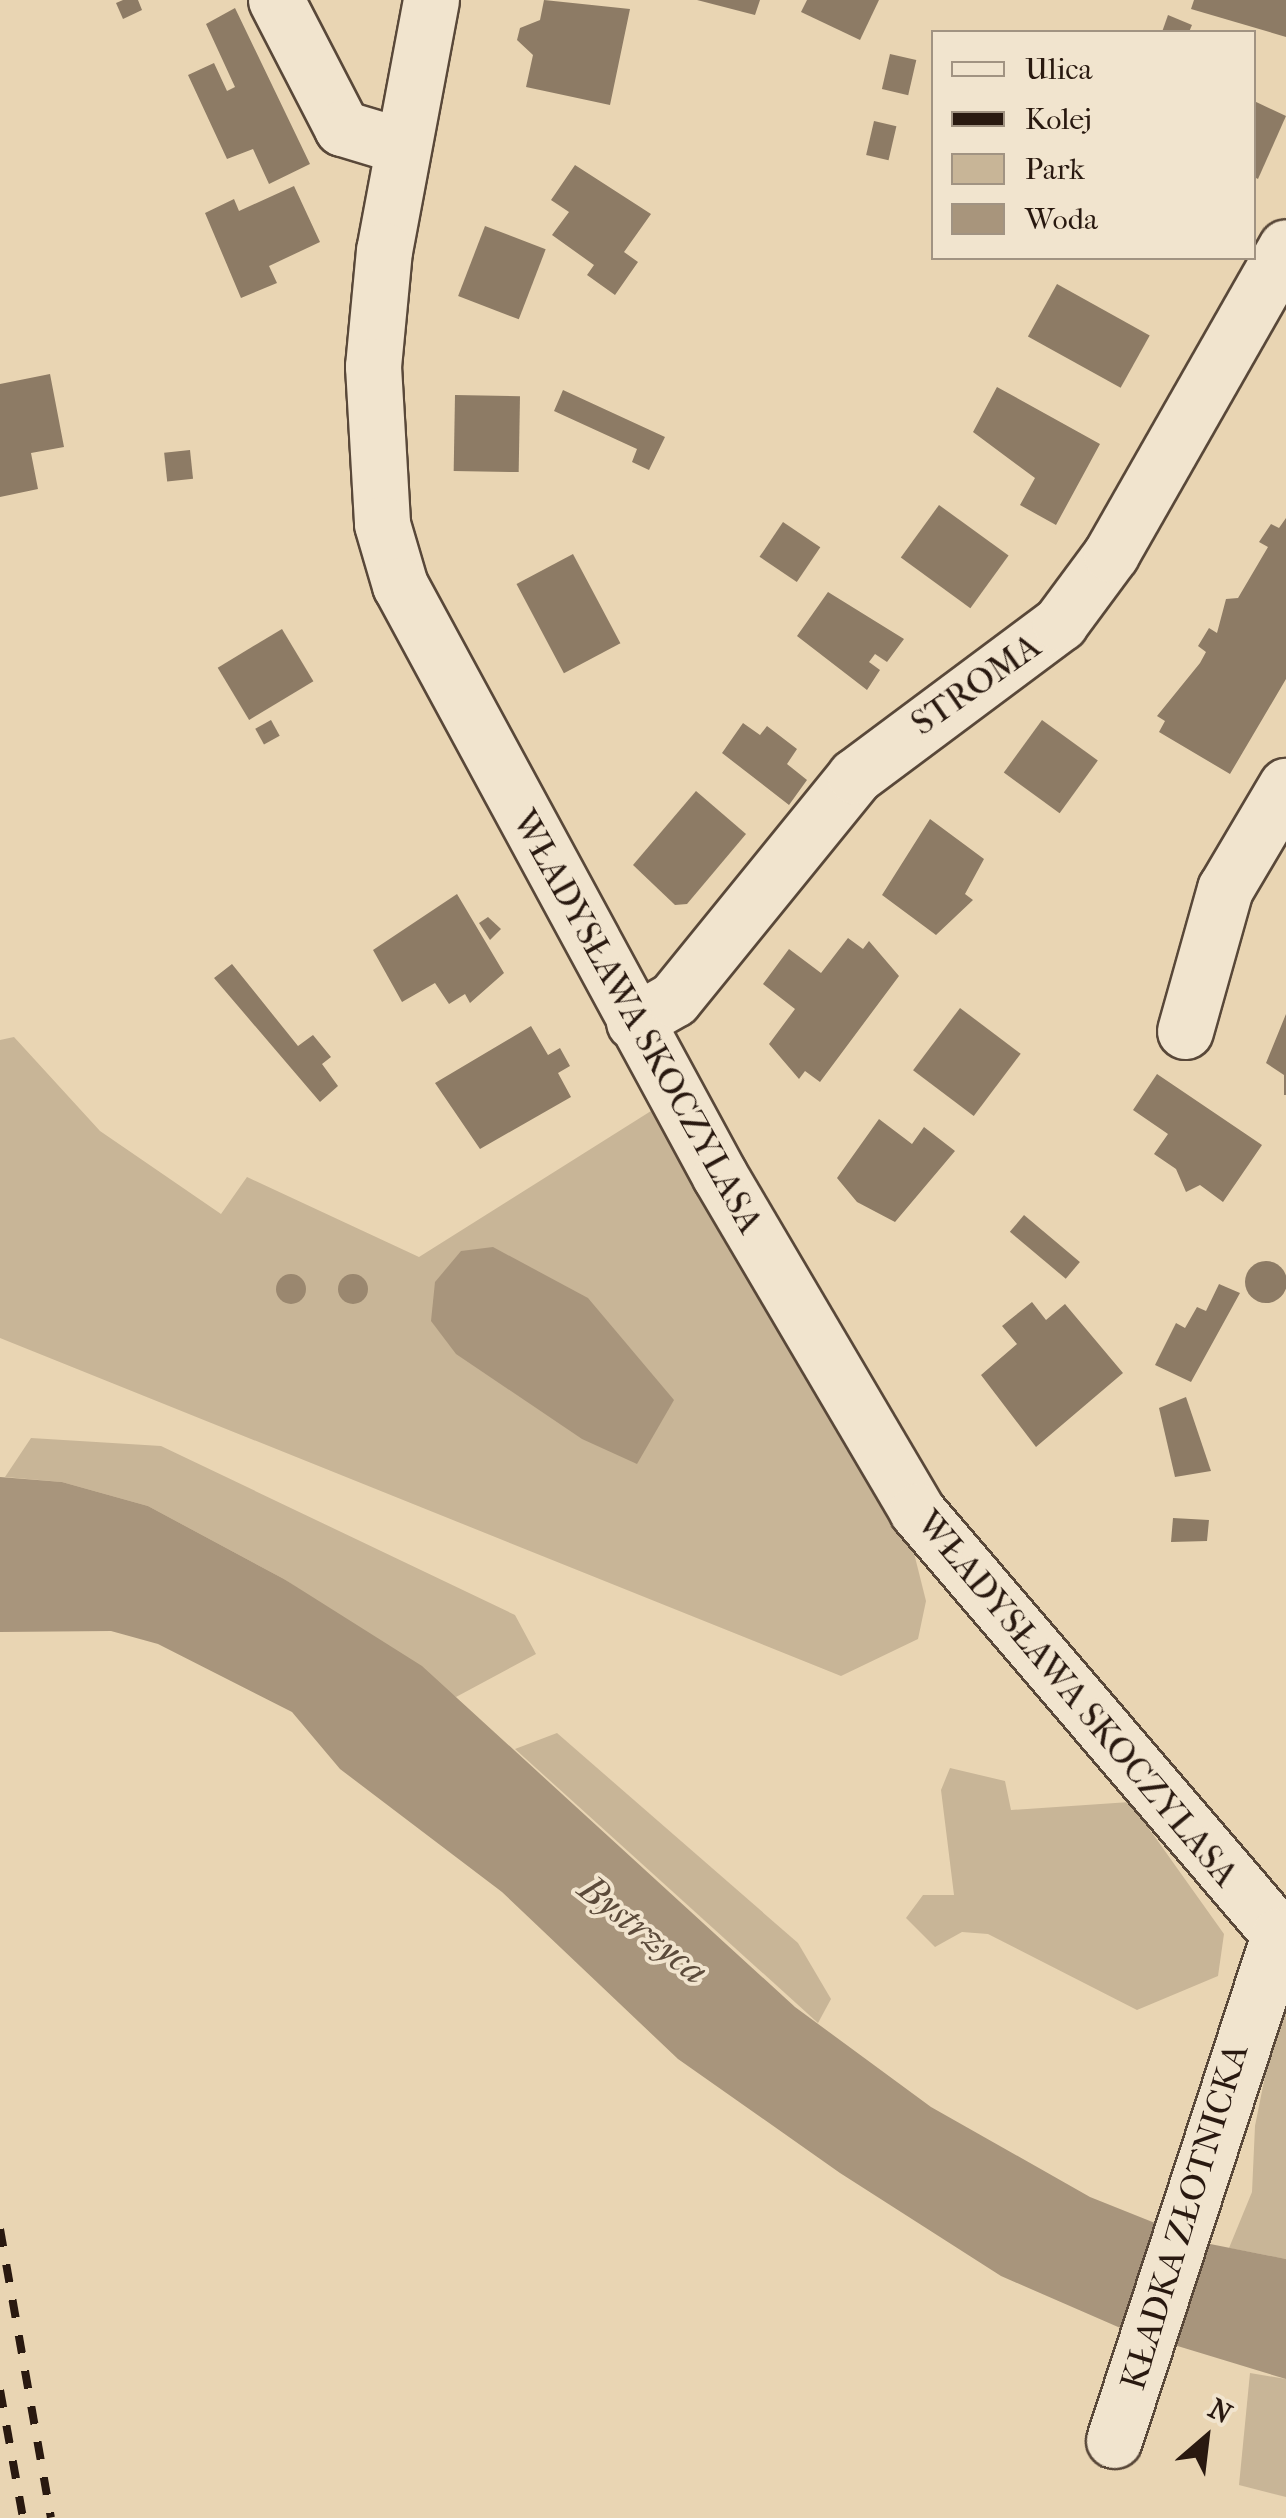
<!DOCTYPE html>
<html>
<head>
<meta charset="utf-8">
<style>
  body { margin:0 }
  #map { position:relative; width:1286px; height:2518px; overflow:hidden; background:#e9d5b3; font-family:"IM FELL French Canon",serif }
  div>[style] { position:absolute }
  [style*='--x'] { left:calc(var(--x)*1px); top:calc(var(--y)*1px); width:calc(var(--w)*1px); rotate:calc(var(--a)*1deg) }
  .green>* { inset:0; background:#c8b597 }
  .water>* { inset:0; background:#a8957c }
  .building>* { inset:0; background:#8d7b65; transform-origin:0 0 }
  .round { border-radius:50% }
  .roads { filter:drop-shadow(2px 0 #594839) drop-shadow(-2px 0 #594839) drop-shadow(0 2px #594839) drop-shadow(0 -2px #594839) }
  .minor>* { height:55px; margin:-27.5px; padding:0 27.5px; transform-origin:27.5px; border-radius:27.5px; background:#f1e4ce }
  .rail>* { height:8px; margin-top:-4px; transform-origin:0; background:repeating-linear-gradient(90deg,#291910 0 18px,transparent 0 36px) }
  .trees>* { width:30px; height:30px; margin:-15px; border-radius:50%; background:#9a876f }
  span { translate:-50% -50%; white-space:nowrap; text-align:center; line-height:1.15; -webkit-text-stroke:8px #f1e4ce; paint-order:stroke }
  .street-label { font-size:35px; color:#291910 }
  .water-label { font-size:38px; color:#5c4b3b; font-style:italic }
  .legend { position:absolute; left:931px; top:30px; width:325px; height:230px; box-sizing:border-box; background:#f1e4ce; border:2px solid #a19382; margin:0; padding:12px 18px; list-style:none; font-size:30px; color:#291910 }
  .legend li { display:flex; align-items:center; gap:20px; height:50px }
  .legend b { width:50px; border:2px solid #a19382 }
  .north { position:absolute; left:1156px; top:2388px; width:100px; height:100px; -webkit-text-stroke:8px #f1e4ce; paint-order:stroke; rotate:28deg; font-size:28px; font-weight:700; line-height:40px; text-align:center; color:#291910 }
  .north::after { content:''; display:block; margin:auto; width:35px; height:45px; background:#291910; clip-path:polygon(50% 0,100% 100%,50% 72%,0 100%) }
</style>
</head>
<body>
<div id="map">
  <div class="green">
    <i style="clip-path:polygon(14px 1037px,100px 1131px,221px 1214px,247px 1177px,419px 1257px,651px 1111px,914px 1553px,926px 1601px,918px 1639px,841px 1676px,0 1338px,0 1040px)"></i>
    <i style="clip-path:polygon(31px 1438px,161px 1446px,515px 1615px,536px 1654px,456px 1697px,284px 1579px,148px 1506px,62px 1482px,5px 1477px)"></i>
    <i style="clip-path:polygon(557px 1733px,798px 1943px,831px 1999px,818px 2023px,515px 1749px)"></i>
    <i style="clip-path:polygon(950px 1768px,1005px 1781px,1011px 1810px,1130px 1802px,1224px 1934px,1218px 1976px,1137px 2010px,988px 1934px,962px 1932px,935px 1947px,906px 1918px,923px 1895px,954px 1895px,941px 1790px)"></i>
    <i style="clip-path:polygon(1283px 1986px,1286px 1988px,1286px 2259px,1229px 2248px,1252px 2192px,1255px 2126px)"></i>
    <i style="clip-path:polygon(1250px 2373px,1286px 2379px,1286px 2497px,1239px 2485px)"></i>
  </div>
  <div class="water">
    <i style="clip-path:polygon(493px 1247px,588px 1298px,674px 1400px,637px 1464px,582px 1439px,456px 1354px,431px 1321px,435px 1282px,461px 1251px)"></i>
    <i style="clip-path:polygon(0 1477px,62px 1482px,148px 1506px,284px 1579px,422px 1666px,795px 2007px,931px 2107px,1090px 2197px,1205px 2243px,1286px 2259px,1286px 2379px,1125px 2330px,1001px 2276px,840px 2173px,678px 2059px,502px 1892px,340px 1769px,292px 1712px,158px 1644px,111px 1631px,0 1632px)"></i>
  </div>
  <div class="building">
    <i style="clip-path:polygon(123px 0,138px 0,142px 10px,123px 19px,116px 3px)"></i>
    <i style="clip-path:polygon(544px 0,630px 9px,610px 105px,526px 87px,533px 55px,517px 40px,520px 28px,540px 20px)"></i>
    <i style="clip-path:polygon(697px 0,760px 0,755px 15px)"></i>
    <i style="clip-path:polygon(807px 0,879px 0,860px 40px,801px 12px)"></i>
    <i style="clip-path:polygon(1194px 0,1286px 0,1286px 37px,1191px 9px)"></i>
    <i style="clip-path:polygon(235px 8px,310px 164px,269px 184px,253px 149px,227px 159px,188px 75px,214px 63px,227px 91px,235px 87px,206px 24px)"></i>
    <i style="clip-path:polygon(1168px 15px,1192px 25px,1189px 32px,1162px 32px)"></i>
    <i style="left:890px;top:54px;width:27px;height:36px;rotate:13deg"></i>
    <i style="clip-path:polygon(1254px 101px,1286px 116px,1258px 179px,1254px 177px)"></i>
    <i style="left:874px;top:121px;width:23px;height:35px;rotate:13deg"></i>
    <i style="clip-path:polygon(575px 165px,651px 214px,624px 252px,638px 262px,615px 295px,587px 275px,594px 265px,552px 235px,569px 212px,551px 200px)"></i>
    <i style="clip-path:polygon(294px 186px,320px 242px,269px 266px,277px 283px,241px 298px,205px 213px,234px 199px,239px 211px)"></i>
    <i style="left:485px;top:226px;width:65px;height:75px;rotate:21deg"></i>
    <i style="left:1057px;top:284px;width:106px;height:60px;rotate:29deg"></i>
    <i style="clip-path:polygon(50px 374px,64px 447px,31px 453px,38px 489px,0 497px,0 384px)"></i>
    <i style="clip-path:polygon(997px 387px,1100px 444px,1056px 525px,1020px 505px,1035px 478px,973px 432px)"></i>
    <i style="clip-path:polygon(563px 390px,665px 437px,649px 470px,632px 462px,637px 449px,554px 411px)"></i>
    <i style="left:455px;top:395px;width:65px;height:76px;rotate:1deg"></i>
    <i style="left:190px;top:450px;width:29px;height:26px;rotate:84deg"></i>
    <i style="left:939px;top:505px;width:86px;height:65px;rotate:36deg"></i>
    <i style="clip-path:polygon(1286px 518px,1286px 679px,1230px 774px,1159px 732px,1165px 721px,1157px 716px,1200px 663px,1206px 652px,1198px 646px,1209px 628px,1217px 633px,1226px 599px,1238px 598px,1268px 547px,1259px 542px,1271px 524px,1279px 528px)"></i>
    <i style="left:783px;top:522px;width:45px;height:42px;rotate:34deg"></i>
    <i style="left:573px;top:554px;width:101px;height:64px;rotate:62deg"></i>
    <i style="clip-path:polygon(828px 592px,904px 639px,887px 662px,875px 654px,869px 662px,880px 670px,867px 690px,797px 636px)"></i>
    <i style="left:282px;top:629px;width:61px;height:75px;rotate:59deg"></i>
    <i style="left:271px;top:720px;width:18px;height:18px;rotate:61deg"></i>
    <i style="left:1042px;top:720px;width:69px;height:65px;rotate:36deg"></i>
    <i style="clip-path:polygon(743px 723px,760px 735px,767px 726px,797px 749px,787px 764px,807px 780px,789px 805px,722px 753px)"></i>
    <i style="clip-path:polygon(696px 791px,746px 834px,687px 904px,675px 905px,633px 865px)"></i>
    <i style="clip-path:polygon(930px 819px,984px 859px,965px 894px,973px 900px,936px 935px,882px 895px)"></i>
    <i style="clip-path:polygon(457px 894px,504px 973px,470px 1003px,465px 994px,449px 1004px,435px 983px,402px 1002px,373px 950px)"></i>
    <i style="clip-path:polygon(488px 917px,501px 929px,490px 940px,479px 923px)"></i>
    <i style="clip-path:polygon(848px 938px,863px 949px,869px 941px,899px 976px,820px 1082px,805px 1071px,799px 1079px,769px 1044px,795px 1009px,763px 984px,789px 949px,821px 973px)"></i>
    <i style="clip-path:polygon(232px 964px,298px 1046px,313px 1035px,331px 1057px,322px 1064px,338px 1086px,320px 1102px,214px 978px)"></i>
    <i style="left:960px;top:1008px;width:76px;height:78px;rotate:37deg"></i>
    <i style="clip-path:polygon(1286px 1014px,1286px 1095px,1284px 1095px,1284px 1075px,1266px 1063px)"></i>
    <i style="clip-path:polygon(531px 1026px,548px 1055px,560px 1048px,570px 1066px,558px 1073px,571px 1097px,480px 1149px,435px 1083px)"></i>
    <i style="clip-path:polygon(1157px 1074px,1262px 1145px,1223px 1202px,1200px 1185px,1186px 1192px,1176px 1169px,1154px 1154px,1168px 1134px,1133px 1110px)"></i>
    <i style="clip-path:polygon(879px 1119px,912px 1144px,924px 1127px,955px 1151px,895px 1222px,857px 1202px,837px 1178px)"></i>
    <i style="left:1024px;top:1215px;width:73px;height:22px;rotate:40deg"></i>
    <i class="round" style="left:1245px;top:1261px;width:42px;height:42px"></i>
    <i style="clip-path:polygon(1219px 1284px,1240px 1293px,1191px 1382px,1155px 1365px,1176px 1323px,1185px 1328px,1197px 1307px,1206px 1311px)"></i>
    <i style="clip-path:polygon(1032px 1302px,1046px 1320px,1065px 1304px,1123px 1373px,1036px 1447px,981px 1375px,1017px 1344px,1002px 1326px)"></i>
    <i style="clip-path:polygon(1186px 1397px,1211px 1471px,1175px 1477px,1159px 1408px)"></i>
    <i style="clip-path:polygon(1173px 1518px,1209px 1520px,1207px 1541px,1171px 1542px)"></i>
  </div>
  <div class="roads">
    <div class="minor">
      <i style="--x:276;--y:0;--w:144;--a:62.7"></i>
      <i style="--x:342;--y:128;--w:63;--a:16.7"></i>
      <i style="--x:431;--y:0;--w:254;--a:100.6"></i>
      <i style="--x:384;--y:250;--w:117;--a:95.4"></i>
      <i style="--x:373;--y:366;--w:158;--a:86.7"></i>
      <i style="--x:382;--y:524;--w:64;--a:73.6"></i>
      <i style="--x:400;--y:585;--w:672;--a:61.57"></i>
      <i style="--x:720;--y:1176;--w:389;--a:59.5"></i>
      <i style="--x:917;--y:1511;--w:567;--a:49.43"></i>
      <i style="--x:634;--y:1022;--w:46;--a:-29.9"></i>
      <i style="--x:674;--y:999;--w:287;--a:-50.9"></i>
      <i style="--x:855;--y:776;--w:256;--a:-36.7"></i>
      <i style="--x:1060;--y:623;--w:86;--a:-53.5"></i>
      <i style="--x:1111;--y:554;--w:353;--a:-60.3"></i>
      <i style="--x:1185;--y:1031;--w:148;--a:-74.3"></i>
      <i style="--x:1225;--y:889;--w:120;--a:-59.4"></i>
      <i style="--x:1114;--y:2440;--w:531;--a:-71.91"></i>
    </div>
  </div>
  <div class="rail">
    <i style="--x:0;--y:2229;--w:293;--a:80"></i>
    <i style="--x:0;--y:2390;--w:130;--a:79.8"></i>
  </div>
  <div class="trees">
    <i style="left:291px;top:1289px"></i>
    <i style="left:353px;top:1289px"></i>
  </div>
  <div class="street-label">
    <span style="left:976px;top:685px;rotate:-35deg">STROMA</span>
    <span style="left:637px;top:1022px;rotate:61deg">WŁADYSŁAWA SKOCZYLASA</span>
    <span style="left:1077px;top:1699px;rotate:50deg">WŁADYSŁAWA SKOCZYLASA</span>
    <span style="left:1185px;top:2217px;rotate:-73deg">KŁADKA ZŁOTNICKA</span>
  </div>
  <div class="water-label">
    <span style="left:643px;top:1930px;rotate:38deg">Bystrzyca</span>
  </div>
  <ul class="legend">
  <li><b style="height:12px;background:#f1e4ce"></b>Ulica</li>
  <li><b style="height:12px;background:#291910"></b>Kolej</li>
  <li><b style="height:28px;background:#c8b597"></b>Park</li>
  <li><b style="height:28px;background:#a8957c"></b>Woda</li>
  </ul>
  <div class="north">N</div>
</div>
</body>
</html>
